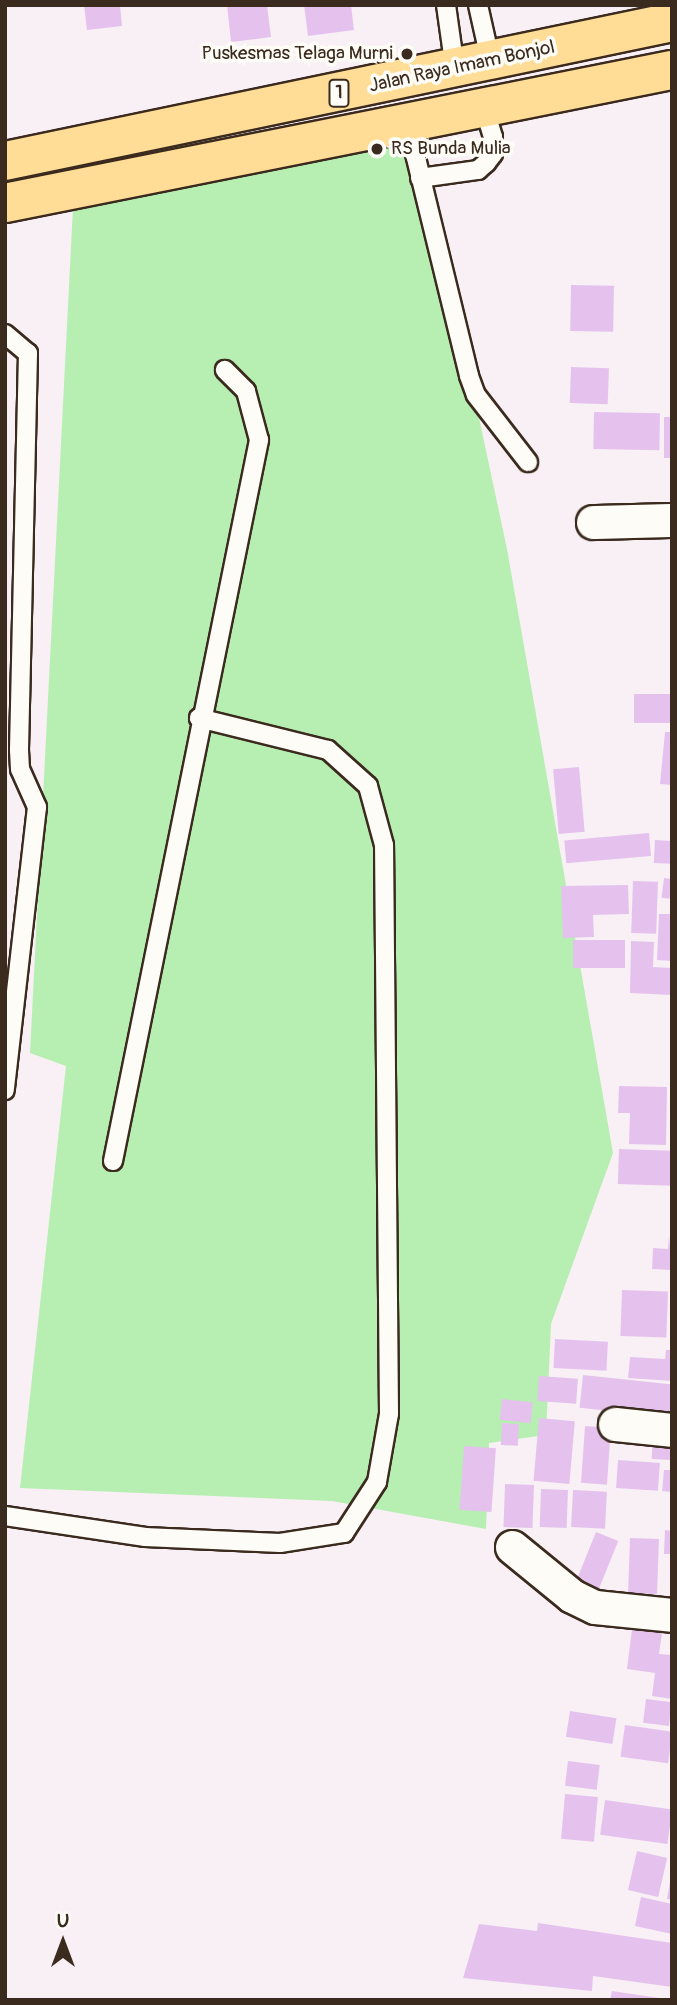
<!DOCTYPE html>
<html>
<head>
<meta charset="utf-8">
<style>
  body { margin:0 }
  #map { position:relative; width:677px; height:2005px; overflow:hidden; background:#f8f0f5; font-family:Pangolin,sans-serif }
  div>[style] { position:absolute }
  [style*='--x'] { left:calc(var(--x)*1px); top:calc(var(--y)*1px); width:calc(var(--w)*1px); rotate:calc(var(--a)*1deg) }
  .green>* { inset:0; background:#b7eeb1 }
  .building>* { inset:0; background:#e5c2ee; transform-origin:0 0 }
  .roads { filter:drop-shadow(2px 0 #3b2a1e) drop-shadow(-2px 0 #3b2a1e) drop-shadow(0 2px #3b2a1e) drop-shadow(0 -2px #3b2a1e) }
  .service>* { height:18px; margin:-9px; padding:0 9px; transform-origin:9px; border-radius:9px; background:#fdfcf7 }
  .minor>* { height:33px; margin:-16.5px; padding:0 16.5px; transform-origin:16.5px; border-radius:16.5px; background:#fdfcf7 }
  .trunk>* { height:38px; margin:-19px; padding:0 19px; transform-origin:19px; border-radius:19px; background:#ffdd96 }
  .dots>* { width:19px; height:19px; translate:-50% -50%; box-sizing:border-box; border:4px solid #fdfcf7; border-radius:50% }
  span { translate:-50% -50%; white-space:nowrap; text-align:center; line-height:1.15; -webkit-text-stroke:7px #fdfcf7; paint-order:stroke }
  .shield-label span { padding:2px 5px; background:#fdfcf7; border:2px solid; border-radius:5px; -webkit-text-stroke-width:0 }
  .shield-label { font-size:18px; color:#3b2a1e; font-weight:700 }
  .poi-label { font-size:19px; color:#3b2a1e }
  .right { translate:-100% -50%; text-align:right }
  .left { translate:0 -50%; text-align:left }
  .street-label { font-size:19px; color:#3b2a1e }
  .frame { position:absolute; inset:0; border:7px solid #3b2a1e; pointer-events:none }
  .north { position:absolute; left:28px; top:1907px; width:70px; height:70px; -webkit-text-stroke:5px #fdfcf7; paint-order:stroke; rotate:0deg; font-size:19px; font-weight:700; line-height:28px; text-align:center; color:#3b2a1e }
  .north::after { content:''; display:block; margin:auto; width:24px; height:32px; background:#3b2a1e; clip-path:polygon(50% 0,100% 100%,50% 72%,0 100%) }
</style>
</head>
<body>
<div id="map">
  <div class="green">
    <i style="clip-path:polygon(414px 113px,507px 549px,613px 1153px,551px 1324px,546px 1435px,489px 1443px,486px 1529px,332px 1501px,20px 1488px,66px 1066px,30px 1053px,74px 188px)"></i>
  </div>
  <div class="building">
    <i style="clip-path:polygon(84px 5px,120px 5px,122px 26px,87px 30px)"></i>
    <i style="clip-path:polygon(227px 5px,267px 5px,271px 37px,231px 42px)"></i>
    <i style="clip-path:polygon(304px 5px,351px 5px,354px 30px,308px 36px)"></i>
    <i style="left:571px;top:285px;width:43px;height:46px;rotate:1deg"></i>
    <i style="left:571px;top:367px;width:38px;height:36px;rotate:2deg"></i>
    <i style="left:594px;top:412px;width:66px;height:37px;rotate:1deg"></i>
    <i style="left:664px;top:417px;width:8px;height:41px"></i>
    <i style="left:634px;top:694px;width:38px;height:29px"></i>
    <i style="clip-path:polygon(665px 732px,672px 732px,672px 785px,660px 784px)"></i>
    <i style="left:579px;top:767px;width:65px;height:26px;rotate:85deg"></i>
    <i style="left:649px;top:833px;width:23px;height:85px;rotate:85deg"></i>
    <i style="left:655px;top:840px;width:17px;height:23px;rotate:3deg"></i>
    <i style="left:664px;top:878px;width:8px;height:20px;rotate:7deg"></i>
    <i style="left:633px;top:881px;width:25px;height:52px;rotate:2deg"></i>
    <i style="clip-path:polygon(628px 885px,629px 914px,593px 915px,594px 937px,563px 938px,561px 886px)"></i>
    <i style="clip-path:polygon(659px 914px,672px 914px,672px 961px,657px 960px)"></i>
    <i style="left:573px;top:940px;width:52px;height:28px"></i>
    <i style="clip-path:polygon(631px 941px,654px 942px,653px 967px,672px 968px,672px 995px,630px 993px)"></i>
    <i style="clip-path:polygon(619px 1086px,667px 1087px,666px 1145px,629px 1144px,630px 1113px,618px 1113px)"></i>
    <i style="left:619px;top:1149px;width:53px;height:35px;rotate:2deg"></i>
    <i style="clip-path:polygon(669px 1236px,672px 1270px,652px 1269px,653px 1248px,668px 1249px)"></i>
    <i style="left:622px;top:1290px;width:46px;height:46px;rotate:2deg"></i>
    <i style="left:555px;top:1339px;width:53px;height:29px;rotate:3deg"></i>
    <i style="clip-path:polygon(666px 1350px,672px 1350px,672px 1381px,628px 1378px,630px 1357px,665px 1359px)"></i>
    <i style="left:583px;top:1375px;width:90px;height:33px;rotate:6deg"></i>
    <i style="left:539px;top:1376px;width:39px;height:25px;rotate:4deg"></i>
    <i style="left:502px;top:1399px;width:31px;height:21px;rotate:6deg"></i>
    <i style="left:539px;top:1418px;width:36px;height:63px;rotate:5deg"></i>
    <i style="left:502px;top:1423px;width:17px;height:22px;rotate:3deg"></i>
    <i style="left:585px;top:1426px;width:26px;height:57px;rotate:4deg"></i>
    <i style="left:653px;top:1433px;width:19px;height:26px;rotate:3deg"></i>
    <i style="left:464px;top:1446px;width:32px;height:64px;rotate:4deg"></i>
    <i style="left:618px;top:1460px;width:42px;height:28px;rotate:4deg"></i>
    <i style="clip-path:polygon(664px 1470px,672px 1470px,672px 1492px,662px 1491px)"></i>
    <i style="left:505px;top:1484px;width:29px;height:43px;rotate:2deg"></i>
    <i style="left:541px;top:1489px;width:27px;height:38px;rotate:2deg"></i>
    <i style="left:573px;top:1490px;width:34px;height:37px;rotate:3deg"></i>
    <i style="clip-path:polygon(665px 1530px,672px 1531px,672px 1554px,664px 1554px)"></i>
    <i style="left:596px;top:1532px;width:24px;height:51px;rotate:22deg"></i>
    <i style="left:630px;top:1538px;width:29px;height:55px;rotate:2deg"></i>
    <i style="clip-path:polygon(632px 1629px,662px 1633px,659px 1654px,672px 1655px,672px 1699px,652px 1696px,655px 1673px,627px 1669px)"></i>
    <i style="left:646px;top:1699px;width:26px;height:24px;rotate:7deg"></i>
    <i style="left:570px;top:1711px;width:47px;height:26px;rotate:9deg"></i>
    <i style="left:625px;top:1725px;width:48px;height:32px;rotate:8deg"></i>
    <i style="left:568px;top:1761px;width:32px;height:25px;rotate:7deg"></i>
    <i style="left:565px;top:1794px;width:33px;height:45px;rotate:5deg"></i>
    <i style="left:605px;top:1800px;width:68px;height:35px;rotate:8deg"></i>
    <i style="left:637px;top:1851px;width:31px;height:40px;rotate:13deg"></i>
    <i style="clip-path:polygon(670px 1882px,672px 1882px,672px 1900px,667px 1899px)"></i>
    <i style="clip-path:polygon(641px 1897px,672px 1904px,672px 1934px,635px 1926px)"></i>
    <i style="clip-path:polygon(538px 1923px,672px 1943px,672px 1987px,593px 1976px,592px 1991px,463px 1978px,479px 1924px,537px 1931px)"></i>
    <i style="clip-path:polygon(612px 1991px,659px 1998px,659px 2000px,610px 2000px)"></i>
  </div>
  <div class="roads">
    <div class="service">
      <i style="--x:446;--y:5;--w:65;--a:82"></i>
      <i style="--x:478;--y:5;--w:59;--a:77.4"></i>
      <i style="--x:407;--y:121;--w:262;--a:76.3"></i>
      <i style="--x:469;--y:376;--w:20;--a:70"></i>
      <i style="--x:476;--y:395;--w:85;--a:52.2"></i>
      <i style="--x:420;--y:178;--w:59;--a:-7.9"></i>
      <i style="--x:478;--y:170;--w:11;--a:-41"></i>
      <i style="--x:486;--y:163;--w:11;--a:-52"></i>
      <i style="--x:493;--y:154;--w:17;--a:-90"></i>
      <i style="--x:493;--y:137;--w:31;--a:-107"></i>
      <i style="--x:5;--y:334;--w:30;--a:40"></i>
      <i style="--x:28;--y:353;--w:397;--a:91.3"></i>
      <i style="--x:19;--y:750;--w:19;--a:87"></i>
      <i style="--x:20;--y:769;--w:42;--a:65.9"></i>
      <i style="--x:37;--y:807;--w:285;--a:96.5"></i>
      <i style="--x:113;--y:1161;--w:736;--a:-78.55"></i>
      <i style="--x:259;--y:440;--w:51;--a:-104.9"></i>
      <i style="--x:246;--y:391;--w:30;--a:-135"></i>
      <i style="--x:5;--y:1516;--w:142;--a:8.5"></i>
      <i style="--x:145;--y:1537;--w:135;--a:2.5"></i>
      <i style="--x:280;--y:1543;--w:65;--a:-8.9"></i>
      <i style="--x:344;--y:1533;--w:61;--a:-57.1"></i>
      <i style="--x:377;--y:1482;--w:69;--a:-80"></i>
      <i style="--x:389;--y:1414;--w:569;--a:-90.5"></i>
      <i style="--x:384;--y:845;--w:61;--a:-105.2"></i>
      <i style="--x:368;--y:786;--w:54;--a:-138"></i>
      <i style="--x:328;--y:750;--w:133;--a:-166.1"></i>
    </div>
    <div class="minor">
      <i style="--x:593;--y:522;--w:79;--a:-1.5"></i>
      <i style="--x:615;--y:1424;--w:57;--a:6"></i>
      <i style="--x:512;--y:1547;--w:77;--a:39.2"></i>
      <i style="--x:572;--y:1596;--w:25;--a:26"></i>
      <i style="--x:595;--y:1607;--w:77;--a:5.9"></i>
    </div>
    <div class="trunk">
      <i style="--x:5;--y:161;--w:681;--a:-11.77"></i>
      <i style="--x:5;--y:203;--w:680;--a:-11.28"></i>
    </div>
  </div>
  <div class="dots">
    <i style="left:407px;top:54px;background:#3b2a1e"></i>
    <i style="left:377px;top:149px;background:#3b2a1e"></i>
  </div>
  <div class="shield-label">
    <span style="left:339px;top:93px">1</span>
  </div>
  <div class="poi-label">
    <span class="right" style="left:393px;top:54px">Puskesmas Telaga Murni</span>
    <span class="left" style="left:391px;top:149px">RS Bunda Mulia</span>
  </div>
  <div class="street-label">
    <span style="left:462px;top:67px;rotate:-12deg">Jalan Raya Imam Bonjol</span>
  </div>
  <div class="frame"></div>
  <div class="north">U</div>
</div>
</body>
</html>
